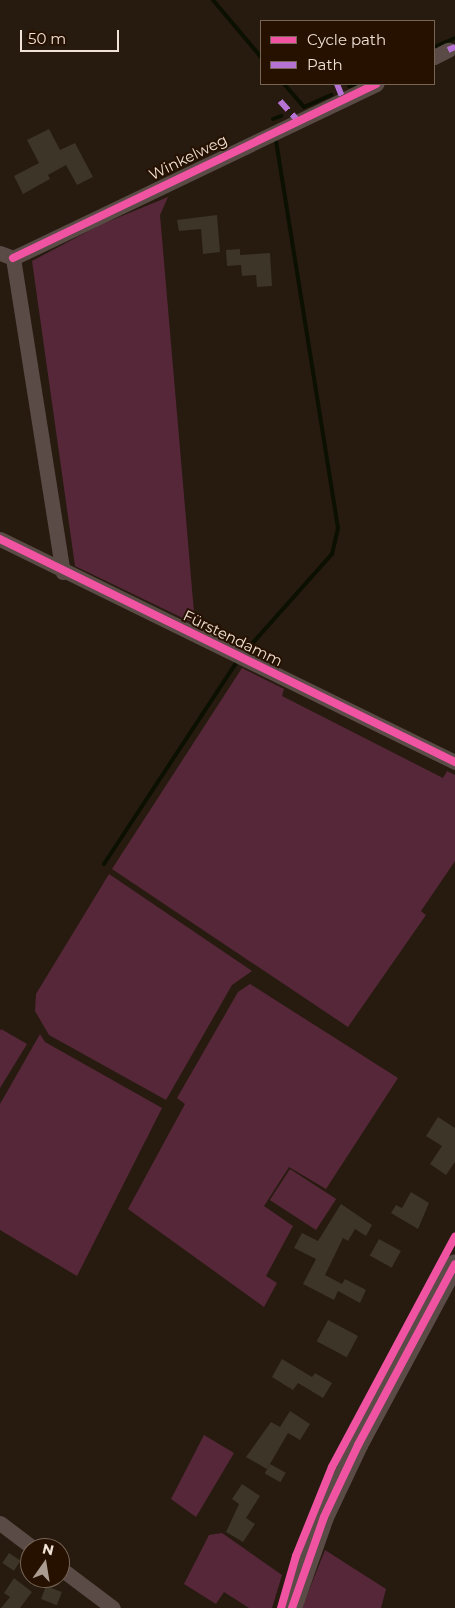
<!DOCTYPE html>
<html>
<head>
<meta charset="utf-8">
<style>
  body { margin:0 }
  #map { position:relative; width:455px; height:1608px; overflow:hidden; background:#271b10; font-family:Montserrat,sans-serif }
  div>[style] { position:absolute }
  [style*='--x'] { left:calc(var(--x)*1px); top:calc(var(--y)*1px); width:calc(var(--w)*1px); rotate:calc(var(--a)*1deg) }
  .green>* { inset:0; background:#562739; transform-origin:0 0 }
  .stream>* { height:4px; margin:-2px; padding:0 2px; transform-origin:2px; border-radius:2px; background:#0b1001 }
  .building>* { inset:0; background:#3d3527; transform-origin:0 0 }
  .minor>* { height:15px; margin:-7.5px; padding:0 7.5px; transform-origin:7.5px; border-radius:7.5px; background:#5a4b47 }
  .tertiary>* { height:20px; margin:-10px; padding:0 10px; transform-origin:10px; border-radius:10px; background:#5a4b47 }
  .quiet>* { height:6px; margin-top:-3px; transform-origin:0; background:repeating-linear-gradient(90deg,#b673d3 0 12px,transparent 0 18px) }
  .cycleway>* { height:8px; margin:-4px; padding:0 4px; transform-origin:4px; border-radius:4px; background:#f153a3 }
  span { translate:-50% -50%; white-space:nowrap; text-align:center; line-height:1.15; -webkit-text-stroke:4px #261101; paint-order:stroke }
  .street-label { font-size:15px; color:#f1e2d6 }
  .legend { position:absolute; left:260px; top:20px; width:175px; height:65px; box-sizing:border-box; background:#261101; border:1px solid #776556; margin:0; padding:6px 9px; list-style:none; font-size:15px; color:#f1e2d6 }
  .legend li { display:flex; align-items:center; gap:10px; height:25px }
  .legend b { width:25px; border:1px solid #776556 }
  .north { position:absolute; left:20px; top:1538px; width:50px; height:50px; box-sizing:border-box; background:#261101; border:1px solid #776556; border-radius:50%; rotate:13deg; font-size:14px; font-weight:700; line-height:20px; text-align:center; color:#f1e2d6 }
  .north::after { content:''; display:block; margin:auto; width:18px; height:22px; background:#aa9c91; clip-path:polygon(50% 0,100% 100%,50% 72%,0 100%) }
  .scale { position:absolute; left:20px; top:30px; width:99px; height:22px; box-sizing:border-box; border:2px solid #f1e2d6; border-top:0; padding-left:6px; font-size:15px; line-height:18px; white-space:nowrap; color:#f1e2d6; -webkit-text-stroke:4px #261101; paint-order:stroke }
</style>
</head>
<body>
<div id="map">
  <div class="green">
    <i style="clip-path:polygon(168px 197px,160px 215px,195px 624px,75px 566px,32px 261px,100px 225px)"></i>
    <i style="clip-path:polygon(242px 668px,284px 689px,282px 696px,443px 778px,447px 771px,455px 775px,455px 861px,421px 911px,426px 915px,348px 1027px,112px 869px)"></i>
    <i style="clip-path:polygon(109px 874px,252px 971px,232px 985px,166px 1100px,49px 1035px,35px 1011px,36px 994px)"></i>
    <i style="clip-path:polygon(250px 984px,398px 1078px,326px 1189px,289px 1167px,264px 1206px,293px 1226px,266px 1276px,277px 1283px,264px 1307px,128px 1209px,185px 1104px,177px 1098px,238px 992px)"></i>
    <i style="clip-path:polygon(1px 1029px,27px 1044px,0 1088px,0 1031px)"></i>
    <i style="clip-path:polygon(40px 1034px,45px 1042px,162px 1108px,77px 1276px,0 1230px,0 1104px)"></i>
    <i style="left:290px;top:1169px;width:55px;height:37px;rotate:33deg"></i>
    <i style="clip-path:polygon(204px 1435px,234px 1453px,196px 1517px,171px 1499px)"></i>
    <i style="clip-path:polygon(222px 1533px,282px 1575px,272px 1608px,249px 1608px,224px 1592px,216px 1604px,184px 1584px,209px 1535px)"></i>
    <i style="clip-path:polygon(325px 1550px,386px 1589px,381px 1608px,302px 1608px)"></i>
  </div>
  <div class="stream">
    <i style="--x:213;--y:0;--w:75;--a:49.9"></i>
    <i style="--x:434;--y:47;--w:23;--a:-23"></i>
    <i style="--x:284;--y:84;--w:30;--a:49"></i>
    <i style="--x:304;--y:107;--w:30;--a:-24"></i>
    <i style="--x:349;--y:86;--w:6;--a:-18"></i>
    <i style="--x:273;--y:119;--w:9;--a:-21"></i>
    <i style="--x:242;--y:655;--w:135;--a:-48.3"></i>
    <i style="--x:332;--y:554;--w:27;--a:-77"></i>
    <i style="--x:338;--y:528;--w:391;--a:-99.1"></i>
    <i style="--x:104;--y:864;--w:244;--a:-56.7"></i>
  </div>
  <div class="building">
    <i style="clip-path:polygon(49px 129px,60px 150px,75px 143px,93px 177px,77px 185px,66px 165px,48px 175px,50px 179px,23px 194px,14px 176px,39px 163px,27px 140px)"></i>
    <i style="clip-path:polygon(217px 215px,220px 252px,203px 254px,201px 229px,179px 231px,177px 220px)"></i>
    <i style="clip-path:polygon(240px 249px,240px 255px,270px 253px,272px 286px,257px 287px,256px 275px,242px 276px,241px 265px,227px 266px,226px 250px)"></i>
    <i style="clip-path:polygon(438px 1117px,455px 1128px,455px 1162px,446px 1175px,430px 1164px,442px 1146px,426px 1136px)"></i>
    <i style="clip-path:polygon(411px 1192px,429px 1203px,418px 1229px,391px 1213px,396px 1205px,402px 1208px)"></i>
    <i style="clip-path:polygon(341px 1204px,372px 1225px,366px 1236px,355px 1229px,348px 1241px,343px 1238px,325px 1275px,342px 1284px,345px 1279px,366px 1290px,360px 1303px,338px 1291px,334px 1300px,303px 1284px,316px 1259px,294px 1248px,302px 1233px,318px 1241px)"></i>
    <i style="left:379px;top:1239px;width:25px;height:19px;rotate:29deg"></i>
    <i style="left:328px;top:1320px;width:34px;height:24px;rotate:28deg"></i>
    <i style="clip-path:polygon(282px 1359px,312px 1377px,315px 1373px,332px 1383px,323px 1398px,298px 1383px,293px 1390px,272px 1377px)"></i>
    <i style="clip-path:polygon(290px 1411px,310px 1424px,300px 1440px,288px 1433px,267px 1469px,246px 1457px,271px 1422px,280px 1427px)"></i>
    <i style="left:270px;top:1464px;width:18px;height:11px;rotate:29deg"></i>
    <i style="clip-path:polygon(242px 1484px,260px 1496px,246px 1518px,255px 1524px,243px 1542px,226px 1532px,239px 1504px,232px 1499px)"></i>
    <i style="left:9px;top:1553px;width:14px;height:12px;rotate:34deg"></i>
    <i style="clip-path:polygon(14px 1578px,32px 1592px,20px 1608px,1px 1608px,10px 1597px,4px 1593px)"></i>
    <i style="left:46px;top:1586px;width:17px;height:14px;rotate:21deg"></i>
  </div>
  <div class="minor">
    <i style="--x:434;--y:57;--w:16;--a:-27"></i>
    <i style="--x:0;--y:253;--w:14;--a:21"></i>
    <i style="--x:13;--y:258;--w:318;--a:81"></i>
    <i style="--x:13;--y:258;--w:403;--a:-25.6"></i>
    <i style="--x:0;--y:539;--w:507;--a:26.11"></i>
    <i style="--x:0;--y:1523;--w:41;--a:37.1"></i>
    <i style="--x:60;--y:1568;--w:66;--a:37"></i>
  </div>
  <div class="tertiary">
    <i style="--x:292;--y:1608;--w:96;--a:-70.6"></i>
    <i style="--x:324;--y:1517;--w:80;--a:-64.7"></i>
    <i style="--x:358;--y:1445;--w:205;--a:-61.8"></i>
  </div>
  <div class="quiet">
    <i style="--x:448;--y:50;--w:8;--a:-23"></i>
    <i style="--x:337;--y:84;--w:16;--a:68"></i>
    <i style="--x:280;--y:101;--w:25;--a:48"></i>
  </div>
  <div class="cycleway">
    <i style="--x:13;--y:258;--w:403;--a:-25.6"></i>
    <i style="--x:0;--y:539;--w:507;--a:26.11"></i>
    <i style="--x:281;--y:1608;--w:54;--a:-73.9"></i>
    <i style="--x:296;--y:1556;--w:96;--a:-68"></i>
    <i style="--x:332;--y:1467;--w:261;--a:-61.9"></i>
    <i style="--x:292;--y:1608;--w:96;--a:-70.6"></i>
    <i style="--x:324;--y:1517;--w:80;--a:-64.7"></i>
    <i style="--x:358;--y:1445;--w:205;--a:-61.8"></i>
  </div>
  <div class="street-label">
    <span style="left:188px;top:157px;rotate:-26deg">Winkelweg</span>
    <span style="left:233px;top:638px;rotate:26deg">Fürstendamm</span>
  </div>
  <ul class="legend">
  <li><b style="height:6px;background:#f153a3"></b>Cycle path</li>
  <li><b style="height:6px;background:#b673d3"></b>Path</li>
  </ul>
  <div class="north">N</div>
  <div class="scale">50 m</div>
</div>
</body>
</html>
